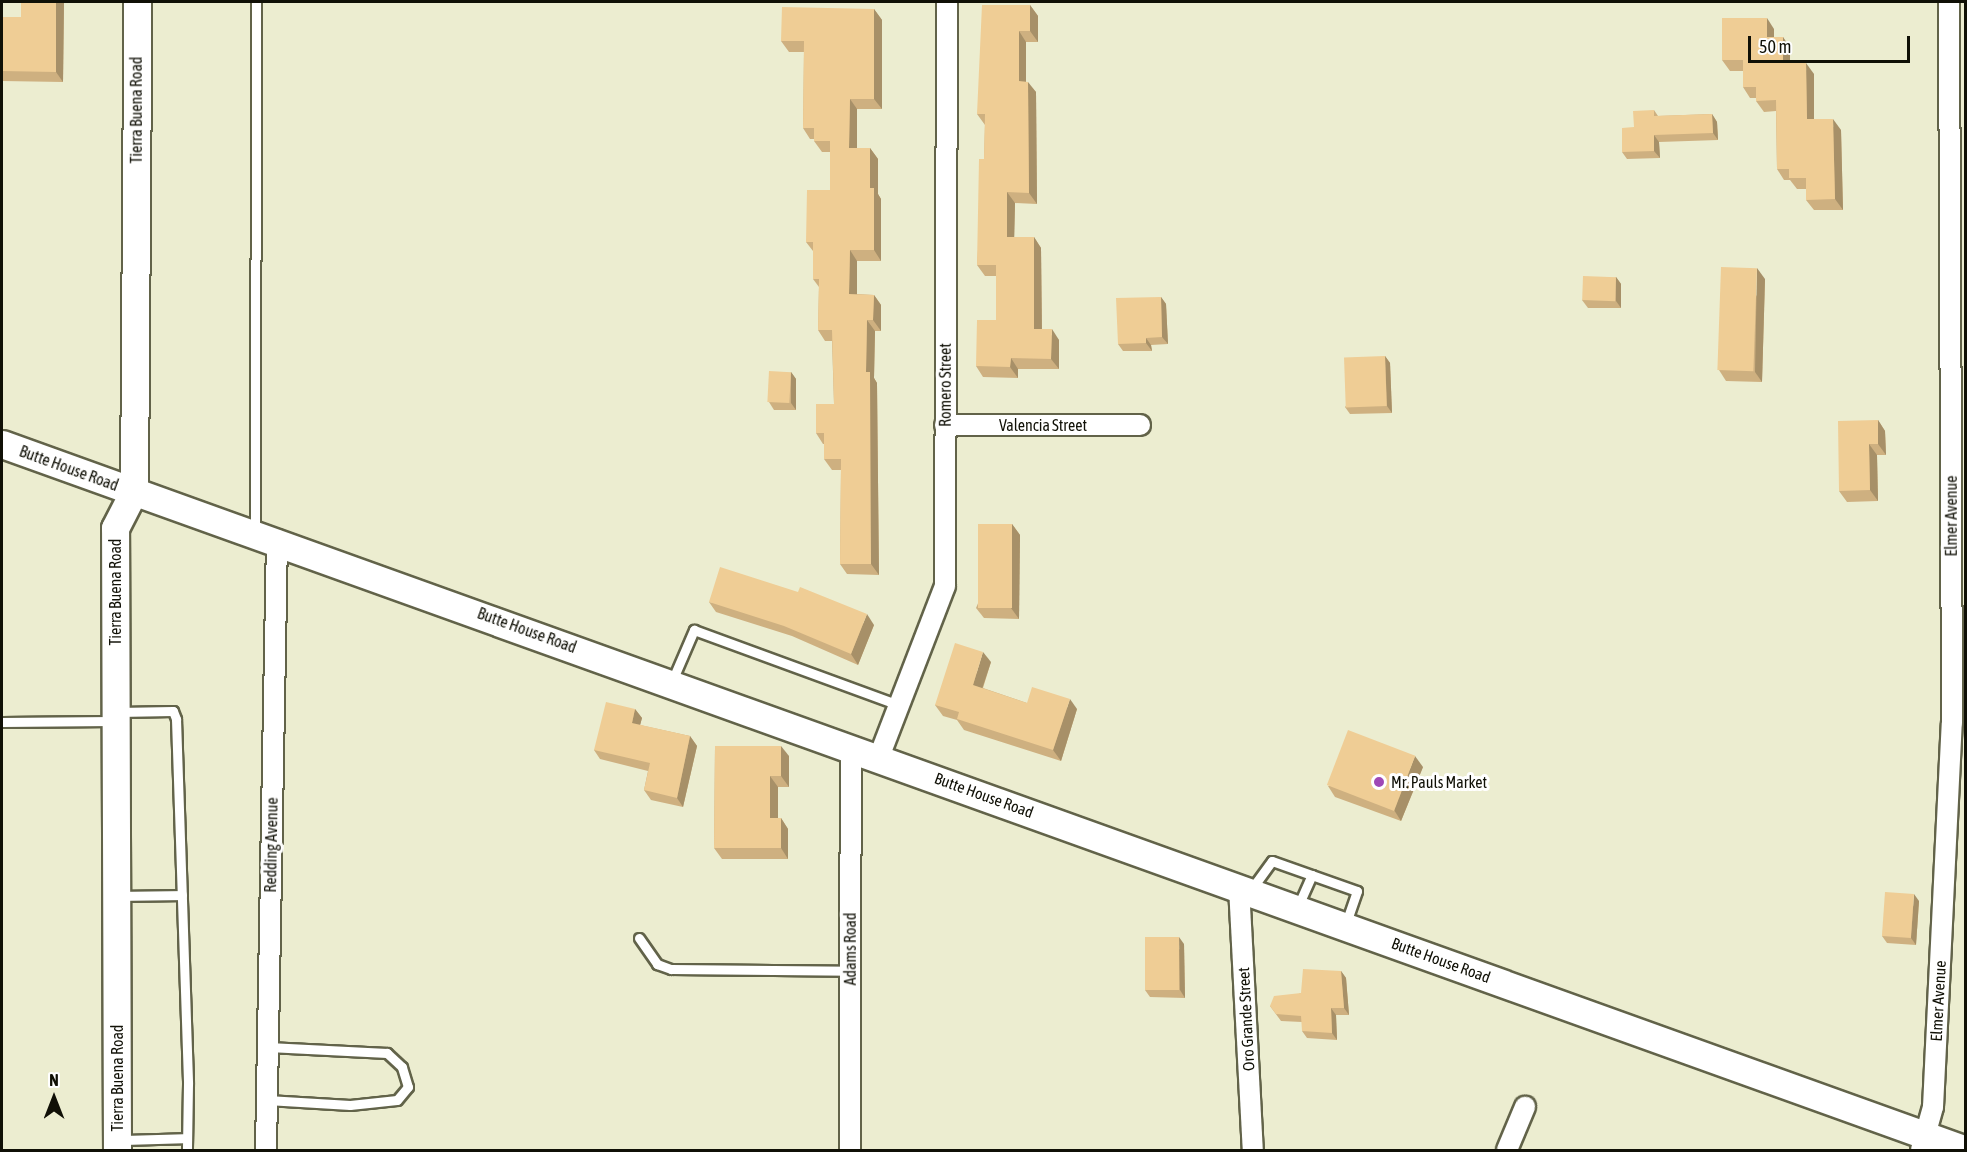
<!DOCTYPE html>
<html>
<head>
<meta charset="utf-8">
<style>
  body { margin:0 }
  #map { position:relative; width:1967px; height:1152px; overflow:hidden; background:#ecedd0; font-family:"Asap Condensed",sans-serif }
  div>[style] { position:absolute }
  [style*='--x'] { left:calc(var(--x)*1px); top:calc(var(--y)*1px); width:calc(var(--w)*1px); rotate:calc(var(--a)*1deg) }
  .roads { filter:drop-shadow(2px 0 #626349) drop-shadow(-2px 0 #626349) drop-shadow(0 2px #626349) drop-shadow(0 -2px #626349) }
  .lane>* { height:9px; margin:-4.5px; padding:0 4.5px; transform-origin:4.5px; border-radius:4.5px; background:#fff }
  .street>* { height:20px; margin:-10px; padding:0 10px; transform-origin:10px; border-radius:10px; background:#fff }
  .secondary>* { height:27px; margin:-13.5px; padding:0 13.5px; transform-origin:13.5px; border-radius:13.5px; background:#fff }
  .wall>* { inset:0; background:#ceb080 }
  .shaded-wall>* { inset:0; background:#a79068 }
  .building>* { inset:0; background:#efcd95; transform-origin:0 0 }
  .dots>* { width:16px; height:16px; translate:-50% -50%; box-sizing:border-box; border:3px solid #fff; border-radius:50% }
  span { translate:-50% -50%; white-space:nowrap; text-align:center; line-height:1.15; -webkit-text-stroke:6px #fff; paint-order:stroke }
  .street-label { font-size:16px; color:#101006 }
  .poi-label { font-size:16px; color:#101006 }
  .left { translate:0 -50%; text-align:left }
  .frame { position:absolute; inset:0; border:3px solid #101006; pointer-events:none }
  .north { position:absolute; left:24px; top:1068px; width:60px; height:60px; -webkit-text-stroke:4px #fff; paint-order:stroke; rotate:0deg; font-size:16px; font-weight:700; line-height:24px; text-align:center; color:#101006 }
  .north::after { content:''; display:block; margin:auto; width:21px; height:27px; background:#101006; clip-path:polygon(50% 0,100% 100%,50% 72%,0 100%) }
  .scale { position:absolute; left:1748px; top:36px; width:162px; height:27px; box-sizing:border-box; border:3px solid #101006; border-top:0; padding-left:8px; font-size:18px; line-height:21px; white-space:nowrap; color:#101006; -webkit-text-stroke:4px #fff; paint-order:stroke }
</style>
</head>
<body>
<div id="map">
  <div class="roads">
    <div class="lane">
      <i style="--x:255;--y:530;--w:528;--a:-89.89"></i>
      <i style="--x:672;--y:681;--w:56;--a:-66.7"></i>
      <i style="--x:694;--y:630;--w:218;--a:20.1"></i>
      <i style="--x:118;--y:712;--w:55;--a:-1"></i>
      <i style="--x:173;--y:711;--w:9;--a:69"></i>
      <i style="--x:176;--y:719;--w:365;--a:88.1"></i>
      <i style="--x:188;--y:1084;--w:66;--a:90.9"></i>
      <i style="--x:2;--y:722;--w:111;--a:-0.5"></i>
      <i style="--x:1250;--y:891;--w:37;--a:-54"></i>
      <i style="--x:1272;--y:861;--w:90;--a:19.4"></i>
      <i style="--x:1357;--y:891;--w:36;--a:109"></i>
      <i style="--x:119;--y:896;--w:63;--a:-0.9"></i>
      <i style="--x:1298;--y:906;--w:34;--a:-66"></i>
      <i style="--x:639;--y:938;--w:32;--a:55"></i>
      <i style="--x:657;--y:964;--w:15;--a:20"></i>
      <i style="--x:671;--y:969;--w:179;--a:0.6"></i>
      <i style="--x:267;--y:1100;--w:83;--a:3.4"></i>
      <i style="--x:350;--y:1105;--w:47;--a:-6.1"></i>
      <i style="--x:397;--y:1100;--w:17;--a:-50"></i>
      <i style="--x:408;--y:1087;--w:21;--a:-107"></i>
      <i style="--x:402;--y:1067;--w:21;--a:-137"></i>
      <i style="--x:387;--y:1053;--w:119;--a:-177.1"></i>
      <i style="--x:120;--y:1140;--w:67;--a:-1.7"></i>
    </div>
    <div class="street">
      <i style="--x:945;--y:425;--w:195;--a:0"></i>
      <i style="--x:879;--y:757;--w:183;--a:-68.9"></i>
      <i style="--x:945;--y:586;--w:584;--a:-89.8"></i>
      <i style="--x:1239;--y:887;--w:263;--a:87"></i>
      <i style="--x:266;--y:1150;--w:610;--a:-88.97"></i>
      <i style="--x:850;--y:1150;--w:403;--a:-89.9"></i>
      <i style="--x:1507;--y:1150;--w:47;--a:-67.3"></i>
      <i style="--x:1921;--y:1150;--w:45;--a:-74.4"></i>
      <i style="--x:1933;--y:1107;--w:384;--a:-87.2"></i>
      <i style="--x:1952;--y:723;--w:721;--a:-90.24"></i>
    </div>
    <div class="secondary">
      <i style="--x:2;--y:444;--w:2087;--a:19.77"></i>
      <i style="--x:117;--y:1150;--w:622;--a:-90.18"></i>
      <i style="--x:115;--y:528;--w:42;--a:-62.8"></i>
      <i style="--x:134;--y:491;--w:489;--a:-89.6"></i>
    </div>
  </div>
  <div class="wall">
    <i style="clip-path:polygon(21px 2px,64px 2px,63px 82px,2px 81px,2px 17px,21px 17px)"></i>
    <i style="clip-path:polygon(1030px 5px,1038px 16px,1038px 42px,1026px 42px,1026px 82px,1036px 92px,1037px 204px,1015px 203px,1014px 237px,1034px 237px,1041px 248px,1042px 329px,1059px 340px,1059px 369px,1018px 369px,1018px 378px,983px 377px,976px 366px,996px 320px,996px 276px,985px 276px,977px 265px,984px 159px,985px 125px,977px 114px)"></i>
    <i style="clip-path:polygon(874px 9px,882px 20px,882px 109px,857px 109px,857px 148px,870px 148px,878px 159px,878px 194px,881px 199px,881px 261px,857px 261px,857px 294px,874px 295px,881px 305px,881px 331px,875px 331px,874px 378px,877px 383px,879px 575px,847px 574px,840px 564px,841px 470px,832px 470px,824px 459px,824px 444px,823px 444px,816px 433px,834px 404px,832px 341px,825px 341px,818px 330px,819px 287px,813px 279px,813px 251px,806px 242px,830px 190px,830px 152px,822px 152px,814px 141px,814px 139px,810px 139px,803px 128px,804px 52px,789px 52px,781px 41px)"></i>
    <i style="clip-path:polygon(1774px 29px,1774px 37px,1783px 37px,1790px 48px,1790px 63px,1814px 74px,1814px 119px,1841px 130px,1843px 210px,1814px 210px,1806px 200px,1806px 189px,1797px 189px,1790px 180px,1784px 180px,1777px 169px,1776px 111px,1764px 112px,1756px 101px,1756px 98px,1750px 98px,1743px 87px,1743px 71px,1730px 71px,1722px 60px)"></i>
    <i style="clip-path:polygon(1654px 110px,1658px 116px,1712px 114px,1717px 122px,1718px 140px,1659px 142px,1660px 158px,1627px 159px,1622px 152px,1634px 127px)"></i>
    <i style="clip-path:polygon(1616px 277px,1621px 284px,1621px 308px,1588px 308px,1582px 300px)"></i>
    <i style="clip-path:polygon(1765px 279px,1762px 382px,1726px 381px,1719px 370px)"></i>
    <i style="clip-path:polygon(1161px 297px,1166px 304px,1168px 344px,1151px 345px,1152px 351px,1123px 351px,1118px 344px)"></i>
    <i style="clip-path:polygon(1385px 356px,1390px 363px,1392px 413px,1350px 414px,1345px 407px)"></i>
    <i style="clip-path:polygon(791px 372px,796px 379px,796px 410px,774px 410px,769px 402px)"></i>
    <i style="clip-path:polygon(1878px 420px,1885px 431px,1886px 455px,1877px 455px,1878px 501px,1847px 502px,1839px 491px)"></i>
    <i style="clip-path:polygon(1012px 524px,1020px 535px,1019px 619px,984px 618px,976px 608px)"></i>
    <i style="clip-path:polygon(709px 602px,874px 625px,858px 665px,792px 636px,716px 612px)"></i>
    <i style="clip-path:polygon(991px 662px,983px 688px,1027px 703px,1077px 709px,1061px 761px,964px 730px,957px 720px,943px 716px,935px 705px)"></i>
    <i style="clip-path:polygon(635px 709px,642px 718px,640px 725px,690px 736px,697px 746px,683px 807px,651px 800px,644px 790px,648px 771px,600px 759px,594px 750px)"></i>
    <i style="clip-path:polygon(715px 746px,789px 756px,789px 787px,778px 787px,778px 818px,781px 818px,788px 829px,788px 859px,722px 859px,714px 848px)"></i>
    <i style="clip-path:polygon(1423px 767px,1401px 821px,1335px 797px,1328px 786px)"></i>
    <i style="clip-path:polygon(1919px 901px,1916px 945px,1887px 943px,1882px 936px)"></i>
    <i style="clip-path:polygon(1184px 944px,1185px 998px,1150px 997px,1145px 990px)"></i>
    <i style="clip-path:polygon(1341px 971px,1346px 978px,1349px 1015px,1336px 1015px,1337px 1040px,1307px 1038px,1302px 1031px,1302px 1022px,1281px 1021px,1270px 1006px,1301px 993px)"></i>
  </div>
  <div class="shaded-wall">
    <i style="clip-path:polygon(56px 2px,64px 2px,63px 82px,56px 72px)"></i>
    <i style="clip-path:polygon(1030px 5px,1038px 16px,1038px 42px,1030px 31px)"></i>
    <i style="clip-path:polygon(874px 9px,882px 20px,882px 109px,874px 99px)"></i>
    <i style="clip-path:polygon(1767px 18px,1774px 29px,1774px 48px,1767px 37px)"></i>
    <i style="clip-path:polygon(1019px 31px,1026px 42px,1026px 92px,1019px 81px)"></i>
    <i style="clip-path:polygon(1783px 37px,1790px 48px,1790px 74px,1783px 63px)"></i>
    <i style="clip-path:polygon(1806px 63px,1814px 74px,1814px 130px,1807px 119px)"></i>
    <i style="clip-path:polygon(1028px 82px,1036px 92px,1037px 204px,1029px 193px)"></i>
    <i style="clip-path:polygon(850px 99px,857px 109px,857px 159px,849px 148px)"></i>
    <i style="clip-path:polygon(1712px 114px,1717px 122px,1718px 140px,1713px 133px)"></i>
    <i style="clip-path:polygon(1833px 119px,1841px 130px,1843px 210px,1835px 199px)"></i>
    <i style="clip-path:polygon(1654px 135px,1659px 142px,1660px 158px,1654px 151px)"></i>
    <i style="clip-path:polygon(870px 148px,878px 159px,878px 194px,881px 199px,881px 261px,874px 250px,870px 188px)"></i>
    <i style="clip-path:polygon(1007px 192px,1015px 203px,1014px 248px,1007px 237px)"></i>
    <i style="clip-path:polygon(1034px 237px,1041px 248px,1042px 340px,1034px 329px)"></i>
    <i style="clip-path:polygon(850px 250px,857px 261px,857px 305px,849px 294px)"></i>
    <i style="clip-path:polygon(1757px 268px,1765px 279px,1762px 382px,1755px 372px)"></i>
    <i style="clip-path:polygon(1616px 277px,1621px 284px,1621px 308px,1616px 301px)"></i>
    <i style="clip-path:polygon(874px 295px,881px 305px,881px 331px,873px 320px)"></i>
    <i style="clip-path:polygon(1161px 297px,1166px 304px,1168px 344px,1162px 337px)"></i>
    <i style="clip-path:polygon(867px 320px,875px 331px,874px 378px,877px 383px,879px 575px,871px 564px,866px 372px)"></i>
    <i style="clip-path:polygon(1052px 329px,1059px 340px,1059px 369px,1051px 359px)"></i>
    <i style="clip-path:polygon(1146px 338px,1151px 345px,1152px 351px,1146px 343px)"></i>
    <i style="clip-path:polygon(1385px 356px,1390px 363px,1392px 413px,1387px 406px)"></i>
    <i style="clip-path:polygon(1011px 358px,1018px 369px,1018px 378px,1010px 367px)"></i>
    <i style="clip-path:polygon(791px 372px,796px 379px,796px 410px,791px 403px)"></i>
    <i style="clip-path:polygon(1878px 420px,1885px 431px,1886px 455px,1878px 444px)"></i>
    <i style="clip-path:polygon(1869px 444px,1877px 455px,1878px 501px,1870px 490px)"></i>
    <i style="clip-path:polygon(1012px 524px,1020px 535px,1019px 619px,1011px 608px)"></i>
    <i style="clip-path:polygon(867px 614px,874px 625px,858px 665px,851px 654px)"></i>
    <i style="clip-path:polygon(983px 652px,991px 662px,980px 695px,973px 685px)"></i>
    <i style="clip-path:polygon(1070px 699px,1077px 709px,1061px 761px,1053px 750px)"></i>
    <i style="clip-path:polygon(635px 709px,642px 718px,638px 733px,632px 723px)"></i>
    <i style="clip-path:polygon(690px 736px,697px 746px,683px 807px,677px 798px)"></i>
    <i style="clip-path:polygon(781px 746px,789px 756px,789px 787px,781px 776px)"></i>
    <i style="clip-path:polygon(1415px 756px,1423px 767px,1401px 821px,1394px 810px)"></i>
    <i style="clip-path:polygon(770px 776px,778px 787px,778px 829px,770px 818px)"></i>
    <i style="clip-path:polygon(781px 818px,788px 829px,788px 859px,781px 848px)"></i>
    <i style="clip-path:polygon(1914px 894px,1919px 901px,1916px 945px,1911px 938px)"></i>
    <i style="clip-path:polygon(1179px 937px,1184px 944px,1185px 998px,1180px 990px)"></i>
    <i style="clip-path:polygon(1341px 971px,1346px 978px,1349px 1015px,1344px 1008px)"></i>
    <i style="clip-path:polygon(1331px 1008px,1336px 1015px,1337px 1040px,1332px 1033px)"></i>
  </div>
  <div class="building">
    <i style="clip-path:polygon(21px 2px,56px 2px,56px 72px,2px 71px,2px 17px,21px 17px)"></i>
    <i style="clip-path:polygon(982px 5px,1030px 5px,1030px 31px,1019px 31px,1019px 81px,1028px 82px,1029px 193px,1007px 192px,1007px 237px,1034px 237px,1034px 329px,1052px 329px,1051px 359px,1011px 358px,1010px 367px,976px 366px,977px 320px,996px 320px,996px 265px,977px 265px,979px 159px,984px 159px,985px 114px,977px 114px)"></i>
    <i style="clip-path:polygon(782px 7px,874px 9px,874px 99px,850px 99px,849px 148px,870px 148px,870px 188px,874px 188px,874px 250px,850px 250px,849px 294px,874px 295px,873px 320px,867px 320px,866px 372px,870px 372px,871px 564px,840px 564px,841px 459px,824px 459px,824px 433px,816px 433px,816px 404px,834px 404px,832px 330px,818px 330px,819px 279px,813px 279px,813px 242px,806px 242px,807px 190px,830px 190px,830px 141px,814px 141px,814px 128px,803px 128px,804px 41px,781px 41px)"></i>
    <i style="clip-path:polygon(1722px 18px,1767px 18px,1767px 37px,1783px 37px,1783px 63px,1806px 63px,1807px 119px,1833px 119px,1835px 199px,1806px 200px,1806px 178px,1789px 178px,1789px 169px,1777px 169px,1776px 100px,1756px 101px,1756px 87px,1743px 87px,1743px 60px,1722px 60px)"></i>
    <i style="clip-path:polygon(1654px 110px,1654px 116px,1712px 114px,1713px 133px,1654px 135px,1654px 151px,1622px 152px,1622px 128px,1634px 127px,1633px 111px)"></i>
    <i style="left:1721px;top:267px;width:36px;height:103px;rotate:2deg"></i>
    <i style="left:1583px;top:276px;width:33px;height:24px;rotate:2deg"></i>
    <i style="clip-path:polygon(1161px 297px,1162px 337px,1146px 338px,1146px 343px,1118px 344px,1116px 298px)"></i>
    <i style="left:1385px;top:356px;width:50px;height:41px;rotate:88deg"></i>
    <i style="left:769px;top:371px;width:22px;height:31px;rotate:3deg"></i>
    <i style="clip-path:polygon(1878px 420px,1878px 444px,1869px 444px,1870px 490px,1839px 491px,1838px 421px)"></i>
    <i style="left:978px;top:524px;width:34px;height:84px"></i>
    <i style="clip-path:polygon(720px 567px,798px 592px,800px 587px,867px 614px,851px 654px,784px 626px,709px 602px)"></i>
    <i style="clip-path:polygon(955px 643px,983px 652px,973px 685px,1027px 703px,1032px 687px,1070px 699px,1053px 750px,957px 719px,959px 712px,935px 705px)"></i>
    <i style="clip-path:polygon(606px 702px,635px 709px,632px 723px,690px 736px,677px 798px,644px 790px,650px 763px,594px 750px)"></i>
    <i style="left:1348px;top:730px;width:72px;height:59px;rotate:21deg"></i>
    <i style="clip-path:polygon(715px 746px,781px 746px,781px 776px,770px 776px,770px 818px,781px 818px,781px 848px,714px 848px)"></i>
    <i style="left:1885px;top:892px;width:29px;height:44px;rotate:4deg"></i>
    <i style="left:1145px;top:937px;width:34px;height:53px"></i>
    <i style="clip-path:polygon(1303px 969px,1341px 971px,1344px 1008px,1331px 1008px,1332px 1033px,1302px 1031px,1301px 1016px,1276px 1014px,1270px 1006px,1274px 996px,1301px 993px)"></i>
  </div>
  <div class="dots">
    <i style="left:1379px;top:782px;background:#9f48b6"></i>
  </div>
  <div class="street-label">
    <span style="left:136px;top:110px;rotate:-90deg">Tierra Buena Road</span>
    <span style="left:945px;top:385px;rotate:-90deg">Romero Street</span>
    <span style="left:1043px;top:425px">Valencia Street</span>
    <span style="left:69px;top:468px;rotate:20deg">Butte House Road</span>
    <span style="left:1951px;top:516px;rotate:-90deg">Elmer Avenue</span>
    <span style="left:115px;top:592px;rotate:-90deg">Tierra Buena Road</span>
    <span style="left:527px;top:630px;rotate:20deg">Butte House Road</span>
    <span style="left:984px;top:795px;rotate:20deg">Butte House Road</span>
    <span style="left:271px;top:845px;rotate:-89deg">Redding Avenue</span>
    <span style="left:850px;top:949px;rotate:-90deg">Adams Road</span>
    <span style="left:1441px;top:960px;rotate:20deg">Butte House Road</span>
    <span style="left:1938px;top:1001px;rotate:-87deg">Elmer Avenue</span>
    <span style="left:1246px;top:1019px;rotate:-93deg">Oro Grande Street</span>
    <span style="left:117px;top:1078px;rotate:-90deg">Tierra Buena Road</span>
  </div>
  <div class="poi-label">
    <span class="left" style="left:1391px;top:782px">Mr. Pauls Market</span>
  </div>
  <div class="frame"></div>
  <div class="north">N</div>
  <div class="scale">50 m</div>
</div>
</body>
</html>
